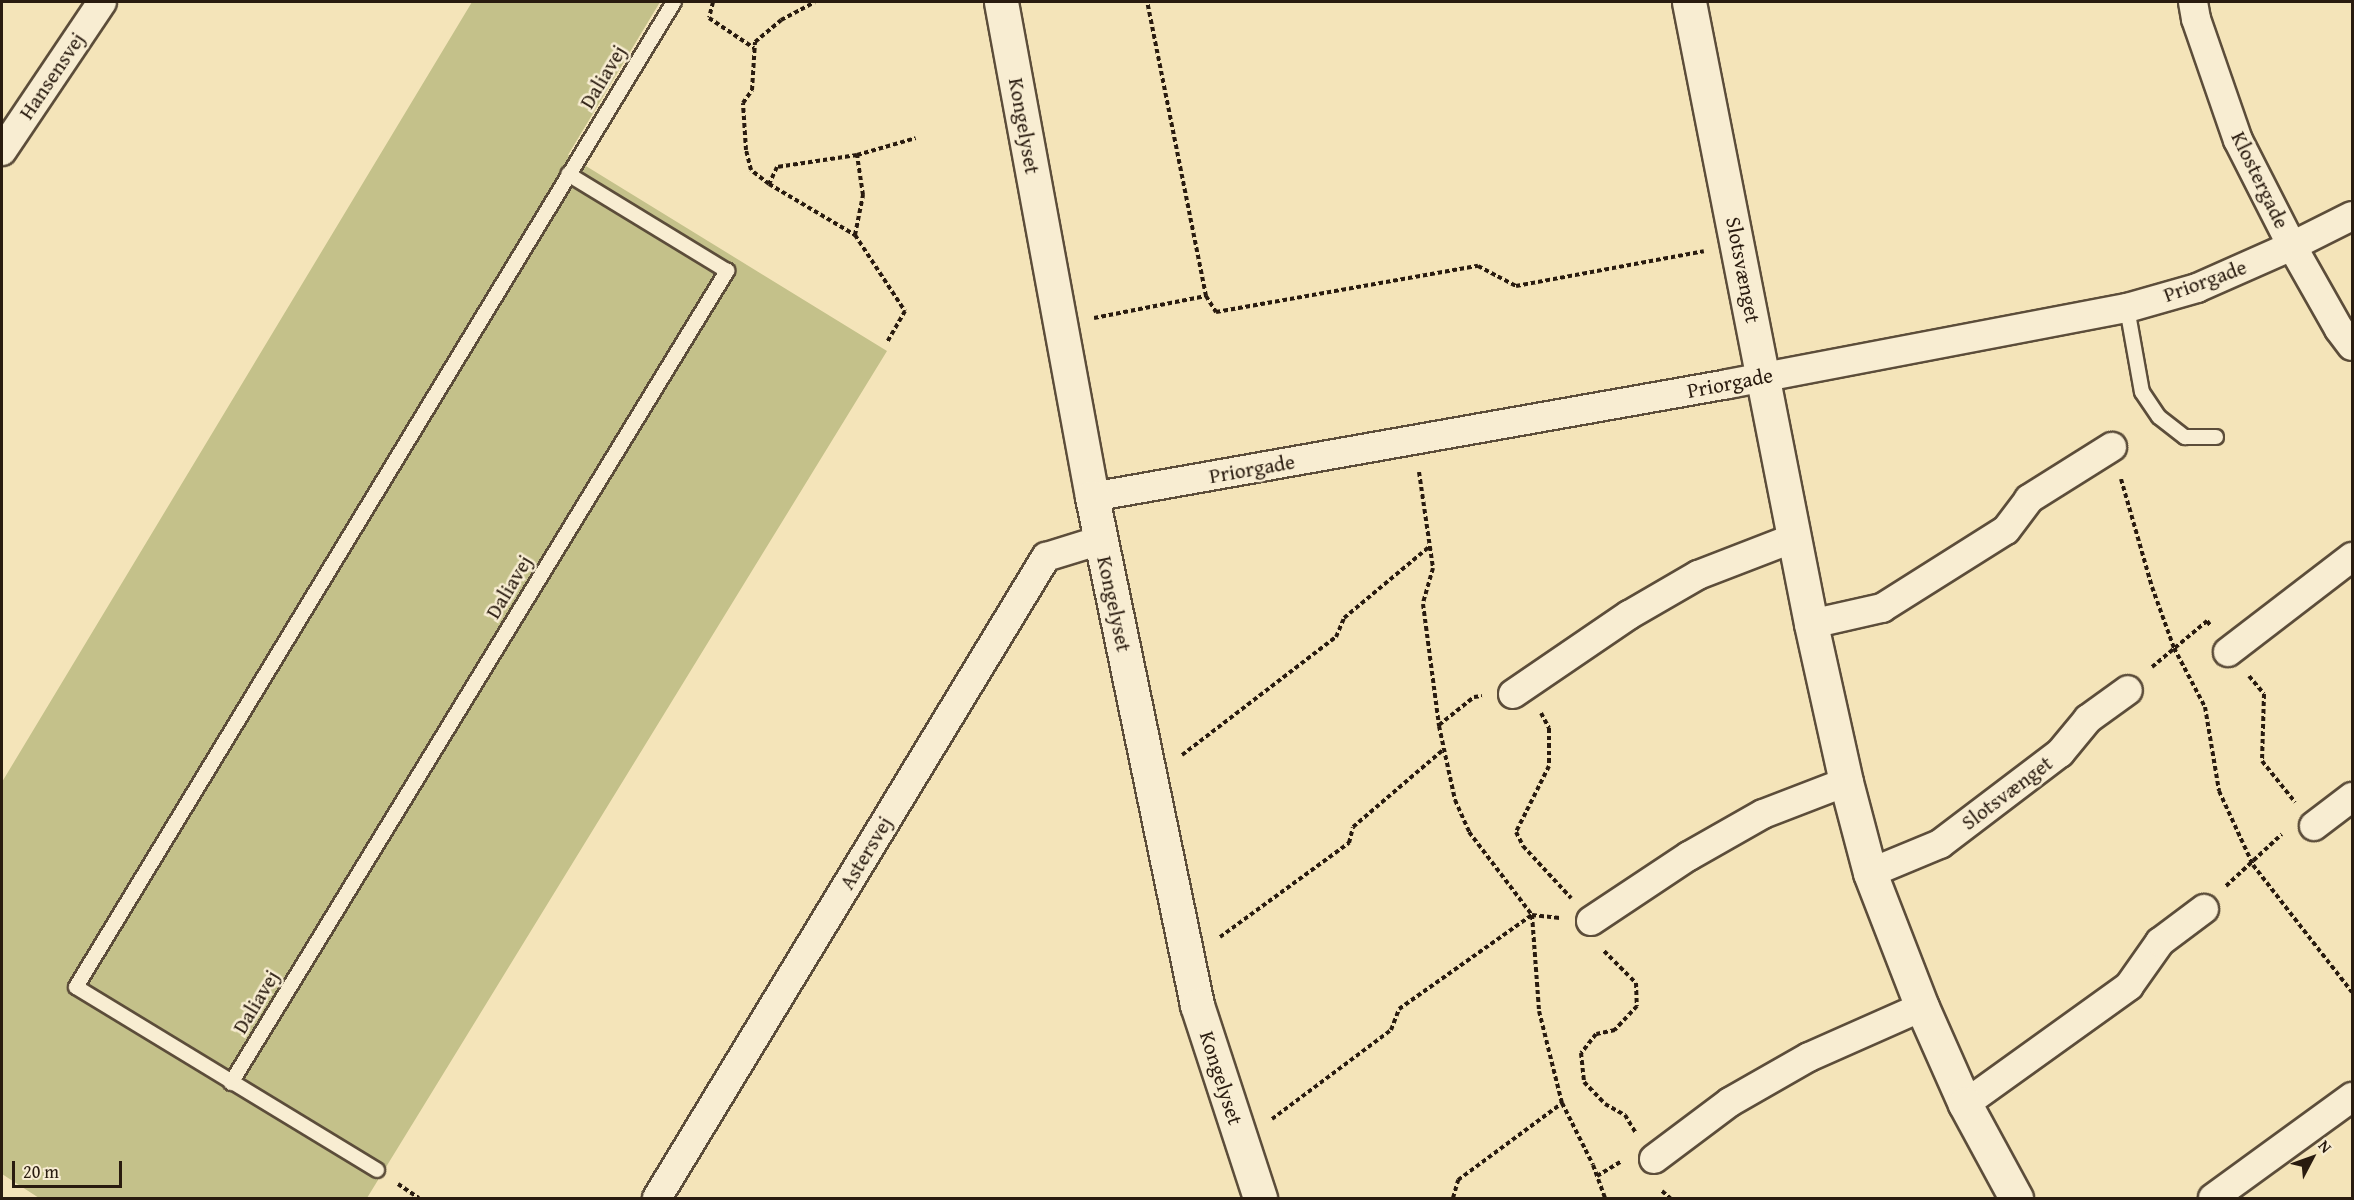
<!DOCTYPE html>
<html>
<head>
<meta charset="utf-8">
<style>
  body { margin:0 }
  #map { position:relative; width:2354px; height:1200px; overflow:hidden; background:#f4e4b9; font-family:"Gentium Book Plus",serif }
  div>[style] { position:absolute }
  [style*='--x'] { left:calc(var(--x)*1px); top:calc(var(--y)*1px); width:calc(var(--w)*1px); rotate:calc(var(--a)*1deg) }
  .green>* { inset:0; background:#c4c18a }
  .path>* { height:4px; margin-top:-2px; transform-origin:0; background:repeating-linear-gradient(90deg,#291b0f 0 4.5px,transparent 0 7.5px) }
  .roads { filter:drop-shadow(2px 0 #5c4d3a) drop-shadow(-2px 0 #5c4d3a) drop-shadow(0 2px #5c4d3a) drop-shadow(0 -2px #5c4d3a) }
  .lane>* { height:14px; margin:-7px; padding:0 7px; transform-origin:7px; border-radius:7px; background:#f8edd2 }
  .street>* { height:28px; margin:-14px; padding:0 14px; transform-origin:14px; border-radius:14px; background:#f8edd2 }
  .secondary>* { height:33px; margin:-16.5px; padding:0 16.5px; transform-origin:16.5px; border-radius:16.5px; background:#f8edd2 }
  span { translate:-50% -50%; white-space:nowrap; text-align:center; line-height:1.15; -webkit-text-stroke:5px #f8edd2; paint-order:stroke }
  .street-label { font-size:21px; color:#291b0f }
  .frame { position:absolute; inset:0; border:3px solid #291b0f; pointer-events:none }
  .north { position:absolute; left:2282px; top:1128px; width:60px; height:60px; -webkit-text-stroke:4px #f8edd2; paint-order:stroke; rotate:49deg; font-size:16px; font-weight:700; line-height:24px; text-align:center; color:#291b0f }
  .north::after { content:''; display:block; margin:auto; width:21px; height:27px; background:#291b0f; clip-path:polygon(50% 0,100% 100%,50% 72%,0 100%) }
  .scale { position:absolute; left:12px; top:1161px; width:110px; height:27px; box-sizing:border-box; border:3px solid #291b0f; border-top:0; padding-left:8px; font-size:18px; line-height:21px; white-space:nowrap; color:#291b0f; -webkit-text-stroke:4px #f8edd2; paint-order:stroke }
</style>
</head>
<body>
<div id="map">
  <div class="green">
    <i style="clip-path:polygon(472px 2px,660px 2px,568px 155px,887px 351px,367px 1198px,39px 1198px,2px 1174px,2px 782px)"></i>
  </div>
  <div class="path">
    <i style="--x:713;--y:2;--w:16;--a:104"></i>
    <i style="--x:709;--y:18;--w:54;--a:33.7"></i>
    <i style="--x:857;--y:155;--w:61;--a:-16.1"></i>
    <i style="--x:769;--y:184;--w:23;--a:-142"></i>
    <i style="--x:751;--y:170;--w:21;--a:-104"></i>
    <i style="--x:746;--y:150;--w:47;--a:-93.7"></i>
    <i style="--x:743;--y:103;--w:16;--a:-55"></i>
    <i style="--x:752;--y:90;--w:48;--a:-86.4"></i>
    <i style="--x:755;--y:42;--w:34;--a:-40"></i>
    <i style="--x:781;--y:20;--w:38;--a:-28"></i>
    <i style="--x:855;--y:235;--w:41;--a:-78.7"></i>
    <i style="--x:863;--y:195;--w:40;--a:-98.5"></i>
    <i style="--x:857;--y:155;--w:81;--a:171.5"></i>
    <i style="--x:777;--y:167;--w:19;--a:115"></i>
    <i style="--x:769;--y:184;--w:100;--a:30.7"></i>
    <i style="--x:855;--y:235;--w:91;--a:56.7"></i>
    <i style="--x:905;--y:311;--w:36;--a:120"></i>
    <i style="--x:1206;--y:296;--w:19;--a:58"></i>
    <i style="--x:1216;--y:312;--w:266;--a:-10"></i>
    <i style="--x:1478;--y:266;--w:43;--a:27.8"></i>
    <i style="--x:1516;--y:286;--w:191;--a:-10.5"></i>
    <i style="--x:1094;--y:318;--w:114;--a:-11.1"></i>
    <i style="--x:1206;--y:296;--w:300;--a:-101.3"></i>
    <i style="--x:1419;--y:472;--w:97;--a:81.7"></i>
    <i style="--x:1433;--y:568;--w:37;--a:106"></i>
    <i style="--x:1423;--y:604;--w:123;--a:82.5"></i>
    <i style="--x:1439;--y:726;--w:76;--a:77.8"></i>
    <i style="--x:1455;--y:800;--w:35;--a:66"></i>
    <i style="--x:1469;--y:832;--w:104;--a:52.8"></i>
    <i style="--x:1532;--y:915;--w:96;--a:85.8"></i>
    <i style="--x:1539;--y:1011;--w:95;--a:76"></i>
    <i style="--x:1562;--y:1103;--w:69;--a:63.4"></i>
    <i style="--x:1593;--y:1165;--w:35;--a:70"></i>
    <i style="--x:2121;--y:479;--w:112;--a:74"></i>
    <i style="--x:2152;--y:587;--w:65;--a:70.2"></i>
    <i style="--x:2174;--y:648;--w:67;--a:62.3"></i>
    <i style="--x:2205;--y:707;--w:85;--a:80.5"></i>
    <i style="--x:2219;--y:791;--w:81;--a:65.3"></i>
    <i style="--x:2253;--y:865;--w:161;--a:52.1"></i>
    <i style="--x:2152;--y:667;--w:72;--a:-39.9"></i>
    <i style="--x:2207;--y:621;--w:5;--a:53"></i>
    <i style="--x:2249;--y:676;--w:23;--a:50"></i>
    <i style="--x:2264;--y:694;--w:67;--a:91.7"></i>
    <i style="--x:2262;--y:761;--w:53;--a:51.2"></i>
    <i style="--x:1541;--y:713;--w:17;--a:62"></i>
    <i style="--x:1549;--y:728;--w:38;--a:90"></i>
    <i style="--x:1549;--y:766;--w:74;--a:116.6"></i>
    <i style="--x:1516;--y:832;--w:16;--a:63"></i>
    <i style="--x:1523;--y:846;--w:71;--a:47.3"></i>
    <i style="--x:1439;--y:725;--w:45;--a:-38.7"></i>
    <i style="--x:1474;--y:697;--w:8;--a:-7"></i>
    <i style="--x:1182;--y:755;--w:194;--a:-37.5"></i>
    <i style="--x:1336;--y:637;--w:21;--a:-67"></i>
    <i style="--x:1344;--y:618;--w:111;--a:-39.9"></i>
    <i style="--x:2226;--y:886;--w:76;--a:-42.9"></i>
    <i style="--x:1220;--y:937;--w:160;--a:-36.1"></i>
    <i style="--x:1349;--y:843;--w:16;--a:-76"></i>
    <i style="--x:1353;--y:827;--w:120;--a:-40.6"></i>
    <i style="--x:1604;--y:951;--w:45;--a:45"></i>
    <i style="--x:1636;--y:983;--w:23;--a:88"></i>
    <i style="--x:1637;--y:1006;--w:33;--a:133"></i>
    <i style="--x:1615;--y:1030;--w:19;--a:168"></i>
    <i style="--x:1596;--y:1034;--w:24;--a:128"></i>
    <i style="--x:1581;--y:1053;--w:29;--a:84"></i>
    <i style="--x:1584;--y:1082;--w:30;--a:46"></i>
    <i style="--x:1605;--y:1104;--w:23;--a:29"></i>
    <i style="--x:1625;--y:1115;--w:21;--a:59"></i>
    <i style="--x:1272;--y:1119;--w:149;--a:-36.8"></i>
    <i style="--x:1391;--y:1030;--w:22;--a:-69"></i>
    <i style="--x:1399;--y:1009;--w:163;--a:-35.3"></i>
    <i style="--x:1532;--y:915;--w:28;--a:6"></i>
    <i style="--x:1597;--y:1176;--w:29;--a:-31"></i>
    <i style="--x:398;--y:1184;--w:25;--a:34"></i>
    <i style="--x:1662;--y:1191;--w:11;--a:41"></i>
    <i style="--x:1453;--y:1198;--w:19;--a:-74"></i>
    <i style="--x:1458;--y:1180;--w:129;--a:-36.5"></i>
  </div>
  <div class="roads">
    <div class="lane">
      <i style="--x:2127;--y:308;--w:85;--a:79.9"></i>
      <i style="--x:2142;--y:392;--w:30;--a:56"></i>
      <i style="--x:2159;--y:417;--w:33;--a:38"></i>
      <i style="--x:2185;--y:437;--w:31;--a:0"></i>
      <i style="--x:231;--y:1083;--w:952;--a:-58.58"></i>
      <i style="--x:727;--y:271;--w:186;--a:-148.6"></i>
      <i style="--x:377;--y:1170;--w:352;--a:-148.7"></i>
      <i style="--x:76;--y:987;--w:1152;--a:-58.74"></i>
    </div>
    <div class="street">
      <i style="--x:2193;--y:2;--w:17;--a:80"></i>
      <i style="--x:2196;--y:19;--w:128;--a:70.9"></i>
      <i style="--x:2238;--y:140;--w:119;--a:63"></i>
      <i style="--x:2292;--y:246;--w:95;--a:60.5"></i>
      <i style="--x:2339;--y:329;--w:21;--a:53"></i>
      <i style="--x:2;--y:151;--w:179;--a:-56.1"></i>
      <i style="--x:1092;--y:497;--w:646;--a:-10.07"></i>
      <i style="--x:1728;--y:384;--w:406;--a:-10.8"></i>
      <i style="--x:2127;--y:308;--w:73;--a:-15.9"></i>
      <i style="--x:2197;--y:288;--w:104;--a:-23.9"></i>
      <i style="--x:2292;--y:246;--w:67;--a:-26.6"></i>
      <i style="--x:1811;--y:624;--w:73;--a:-12.7"></i>
      <i style="--x:1882;--y:608;--w:146;--a:-32.2"></i>
      <i style="--x:2006;--y:530;--w:39;--a:-53"></i>
      <i style="--x:2029;--y:499;--w:98;--a:-32.1"></i>
      <i style="--x:2228;--y:652;--w:156;--a:-37.5"></i>
      <i style="--x:1513;--y:694;--w:140;--a:-34.3"></i>
      <i style="--x:1629;--y:615;--w:80;--a:-30.1"></i>
      <i style="--x:1698;--y:575;--w:103;--a:-21.1"></i>
      <i style="--x:2314;--y:826;--w:48;--a:-37.3"></i>
      <i style="--x:1870;--y:873;--w:76;--a:-22.5"></i>
      <i style="--x:1940;--y:844;--w:151;--a:-37.2"></i>
      <i style="--x:2060;--y:753;--w:44;--a:-50.5"></i>
      <i style="--x:2088;--y:719;--w:49;--a:-35.9"></i>
      <i style="--x:1591;--y:921;--w:118;--a:-33.6"></i>
      <i style="--x:1689;--y:856;--w:85;--a:-29.6"></i>
      <i style="--x:1763;--y:814;--w:89;--a:-21.1"></i>
      <i style="--x:1965;--y:1104;--w:202;--a:-35.7"></i>
      <i style="--x:2129;--y:986;--w:54;--a:-54.8"></i>
      <i style="--x:2160;--y:942;--w:55;--a:-36.9"></i>
      <i style="--x:1654;--y:1159;--w:95;--a:-36.9"></i>
      <i style="--x:1730;--y:1102;--w:91;--a:-29.7"></i>
      <i style="--x:1809;--y:1057;--w:124;--a:-23.9"></i>
      <i style="--x:657;--y:1198;--w:750;--a:-58.75"></i>
      <i style="--x:1046;--y:557;--w:58;--a:-17.2"></i>
      <i style="--x:2213;--y:1198;--w:172;--a:-36"></i>
    </div>
    <div class="secondary">
      <i style="--x:1001;--y:2;--w:503;--a:79.58"></i>
      <i style="--x:1092;--y:497;--w:519;--a:78.32"></i>
      <i style="--x:1197;--y:1005;--w:203;--a:71.9"></i>
      <i style="--x:1689;--y:2;--w:634;--a:78.9"></i>
      <i style="--x:1811;--y:624;--w:162;--a:77.5"></i>
      <i style="--x:1846;--y:782;--w:94;--a:75.2"></i>
      <i style="--x:1870;--y:873;--w:144;--a:68.8"></i>
      <i style="--x:1922;--y:1007;--w:106;--a:66.1"></i>
      <i style="--x:1965;--y:1104;--w:107;--a:61.5"></i>
    </div>
  </div>
  <div class="street-label">
    <span style="left:52px;top:76px;rotate:-56deg">Hansensvej</span>
    <span style="left:603px;top:77px;rotate:-59deg">Daliavej</span>
    <span style="left:1024px;top:126px;rotate:80deg">Kongelyset</span>
    <span style="left:2260px;top:180px;rotate:64deg">Klostergade</span>
    <span style="left:1743px;top:270px;rotate:79deg">Slotsvænget</span>
    <span style="left:2205px;top:281px;rotate:-20deg">Priorgade</span>
    <span style="left:1730px;top:383px;rotate:-11deg">Priorgade</span>
    <span style="left:1252px;top:469px;rotate:-10deg">Priorgade</span>
    <span style="left:509px;top:587px;rotate:-59deg">Daliavej</span>
    <span style="left:1114px;top:604px;rotate:78deg">Kongelyset</span>
    <span style="left:2007px;top:793px;rotate:-37deg">Slotsvænget</span>
    <span style="left:866px;top:853px;rotate:-59deg">Astersvej</span>
    <span style="left:256px;top:1002px;rotate:-59deg">Daliavej</span>
    <span style="left:1221px;top:1078px;rotate:72deg">Kongelyset</span>
  </div>
  <div class="frame"></div>
  <div class="north">N</div>
  <div class="scale">20 m</div>
</div>
</body>
</html>
